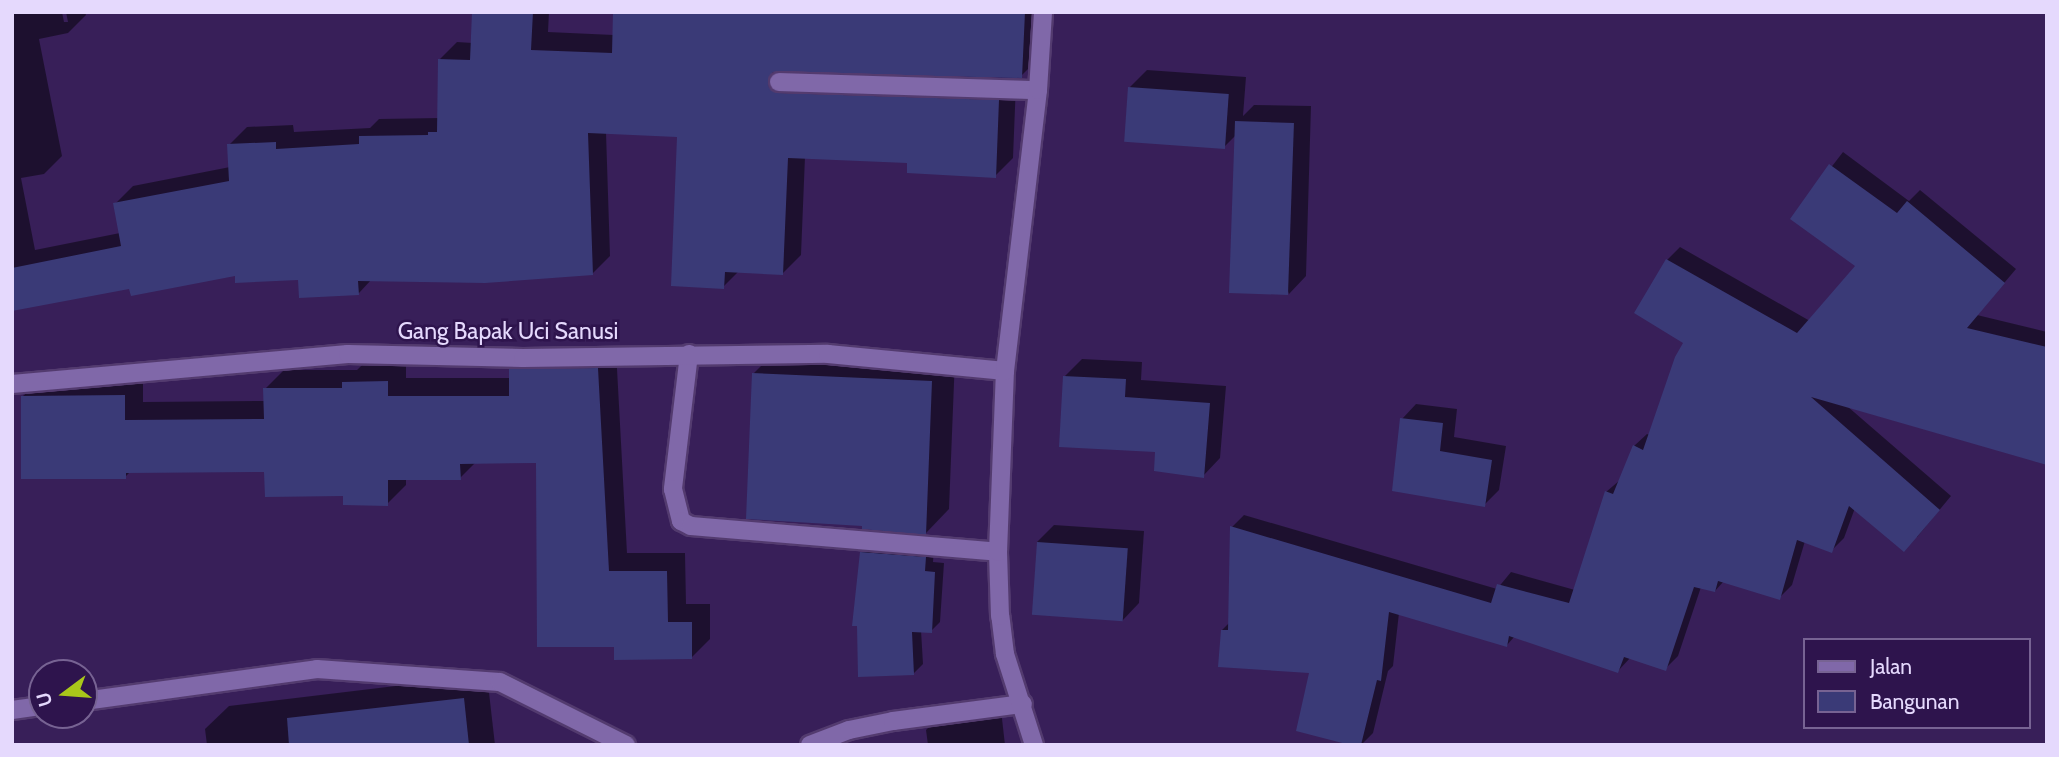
<!DOCTYPE html>
<html>
<head>
<meta charset="utf-8">
<style>
  body { margin:0 }
  #map { position:relative; width:2059px; height:757px; overflow:hidden; background:#381f59; font-family:Cabin,sans-serif }
  div>[style] { position:absolute }
  [style*='--x'] { left:calc(var(--x)*1px); top:calc(var(--y)*1px); width:calc(var(--w)*1px); rotate:calc(var(--a)*1deg) }
  .shadow>* { inset:0; background:#0007 }
  .building>* { inset:0; background:#3a3a77; transform-origin:0 0 }
  .roads { filter:drop-shadow(2px 0 #533b6f) drop-shadow(-2px 0 #533b6f) drop-shadow(0 2px #533b6f) drop-shadow(0 -2px #533b6f) }
  .minor>* { height:18px; margin:-9px; padding:0 9px; transform-origin:9px; border-radius:9px; background:#8068a9 }
  span { translate:-50% -50%; white-space:nowrap; text-align:center; line-height:1.15; -webkit-text-stroke:5px #2e144d; paint-order:stroke }
  .street-label { font-size:23px; color:#e5d9fd }
  .frame { position:absolute; inset:0; border:14px solid #e5d9fd; pointer-events:none }
  .legend { position:absolute; left:1803px; top:638px; width:228px; height:91px; box-sizing:border-box; background:#2e144d; border:2px solid #776393; margin:0; padding:9px 12px; list-style:none; font-size:21px; color:#e5d9fd }
  .legend li { display:flex; align-items:center; gap:14px; height:35px }
  .legend b { width:35px; border:2px solid #776393 }
  .north { position:absolute; left:28px; top:659px; width:70px; height:70px; box-sizing:border-box; background:#2e144d; border:2px solid #776393; border-radius:50%; rotate:254deg; font-size:19px; font-weight:700; line-height:28px; text-align:center; color:#e5d9fd }
  .north::after { content:''; display:block; margin:auto; width:24px; height:32px; background:#a9c71a; clip-path:polygon(50% 0,100% 100%,50% 72%,0 100%) }
</style>
</head>
<body>
<div id="map">
  <div class="shadow">
    <i style="clip-path:polygon(12px 12px,62px 12px,64px 22px,68px 22px,66px 12px,85px 12px,86px 15px,68px 33px,39px 39px,62px 156px,44px 174px,21px 178px,35px 250px,120px 233px,115px 204px,133px 186px,230px 167px,229px 145px,247px 127px,293px 125px,294px 132px,370px 128px,379px 119px,439px 118px,439px 60px,457px 42px,473px 43px,474px 12px,549px 12px,548px 32px,614px 35px,615px 12px,1041px 12px,1039px 58px,1021px 76px,787px 69px,797px 76px,1016px 83px,1013px 158px,995px 176px,909px 162px,805px 157px,801px 255px,783px 273px,739px 271px,723px 287px,679px 136px,606px 132px,610px 256px,592px 274px,372px 279px,359px 293px,300px 278px,236px 274px,131px 287px,12px 309px)"></i>
    <i style="clip-path:polygon(1147px 70px,1246px 77px,1243px 116px,1254px 105px,1311px 106px,1306px 276px,1289px 294px,1236px 135px,1224px 147px,1129px 88px)"></i>
    <i style="clip-path:polygon(1843px 152px,1909px 201px,1920px 190px,2016px 269px,1977px 315px,2047px 332px,2047px 464px,1847px 406px,1951px 496px,1917px 537px,1855px 508px,1844px 538px,1831px 551px,1805px 541px,1792px 585px,1779px 598px,1724px 581px,1715px 591px,1701px 587px,1678px 656px,1665px 669px,1631px 657px,1618px 671px,1515px 636px,1507px 645px,1399px 613px,1393px 666px,1388px 671px,1373px 733px,1361px 745px,1312px 672px,1222px 630px,1229px 623px,1232px 527px,1244px 515px,1497px 589px,1511px 572px,1575px 590px,1606px 492px,1620px 480px,1634px 446px,1647px 434px,1650px 435px,1686px 342px,1667px 260px,1680px 247px,1810px 321px,1858px 265px,1792px 218px)"></i>
    <i style="clip-path:polygon(616px 350px,627px 553px,685px 553px,686px 604px,710px 604px,710px 639px,691px 658px,616px 646px,537px 461px,476px 462px,460px 478px,406px 478px,406px 485px,387px 504px,266px 471px,131px 471px,125px 477px,23px 396px,42px 378px,143px 377px,143px 402px,265px 401px,265px 389px,284px 370px,357px 370px,363px 364px,406px 363px,406px 378px,511px 378px,510px 370px,529px 351px)"></i>
    <i style="clip-path:polygon(777px 350px,955px 358px,949px 509px,926px 533px,753px 374px)"></i>
    <i style="clip-path:polygon(1082px 359px,1142px 362px,1141px 380px,1226px 386px,1220px 458px,1203px 476px,1157px 451px,1065px 376px)"></i>
    <i style="clip-path:polygon(1416px 404px,1457px 409px,1454px 437px,1506px 446px,1499px 490px,1484px 505px,1402px 419px)"></i>
    <i style="clip-path:polygon(1054px 525px,1144px 531px,1139px 603px,1122px 621px,1037px 542px)"></i>
    <i style="clip-path:polygon(871px 543px,934px 549px,933px 562px,944px 563px,940px 622px,931px 631px,921px 630px,923px 664px,914px 673px,861px 553px)"></i>
    <i style="clip-path:polygon(487px 675px,495px 745px,207px 745px,205px 729px,229px 706px)"></i>
    <i style="clip-path:polygon(1000px 701px,1005px 745px,928px 745px,926px 730px,949px 707px)"></i>
  </div>
  <div class="building">
    <i style="clip-path:polygon(472px 12px,533px 12px,531px 50px,612px 53px,613px 12px,1025px 12px,1022px 78px,773px 72px,768px 81px,769px 87px,779px 93px,999px 100px,996px 178px,907px 173px,907px 163px,788px 158px,783px 275px,725px 272px,724px 289px,671px 286px,677px 137px,588px 133px,593px 275px,485px 283px,358px 281px,359px 295px,299px 298px,298px 280px,235px 283px,235px 276px,131px 296px,129px 289px,12px 311px,12px 268px,121px 246px,113px 203px,229px 181px,227px 144px,276px 142px,276px 149px,359px 144px,359px 136px,428px 135px,428px 132px,437px 132px,438px 59px,470px 60px)"></i>
    <i style="left:1128px;top:87px;width:101px;height:55px;rotate:4deg"></i>
    <i style="left:1235px;top:121px;width:59px;height:172px;rotate:2deg"></i>
    <i style="clip-path:polygon(1829px 164px,1897px 213px,1907px 201px,2005px 283px,1967px 328px,2047px 347px,2047px 465px,1811px 397px,1940px 510px,1904px 552px,1849px 506px,1832px 553px,1797px 540px,1780px 600px,1718px 581px,1715px 592px,1694px 587px,1666px 671px,1624px 657px,1618px 673px,1509px 636px,1507px 647px,1389px 612px,1381px 681px,1377px 680px,1361px 745px,1350px 745px,1296px 731px,1309px 673px,1218px 667px,1221px 630px,1228px 630px,1230px 526px,1491px 603px,1497px 584px,1569px 603px,1605px 491px,1613px 494px,1633px 445px,1643px 450px,1675px 357px,1683px 343px,1634px 313px,1666px 259px,1797px 333px,1855px 266px,1790px 219px)"></i>
    <i style="clip-path:polygon(598px 368px,609px 571px,667px 571px,668px 622px,692px 622px,692px 659px,614px 660px,614px 647px,537px 647px,536px 463px,460px 464px,461px 480px,388px 480px,388px 506px,343px 505px,343px 496px,265px 497px,264px 472px,126px 473px,126px 479px,21px 479px,21px 396px,125px 395px,125px 420px,264px 419px,263px 388px,342px 388px,342px 382px,388px 381px,388px 396px,509px 396px,509px 369px)"></i>
    <i style="clip-path:polygon(752px 373px,932px 381px,926px 535px,862px 529px,862px 526px,746px 519px)"></i>
    <i style="clip-path:polygon(1063px 376px,1126px 379px,1125px 397px,1210px 403px,1204px 478px,1154px 471px,1155px 452px,1059px 447px)"></i>
    <i style="clip-path:polygon(1400px 418px,1443px 423px,1440px 451px,1492px 460px,1485px 507px,1392px 491px)"></i>
    <i style="left:1037px;top:542px;width:91px;height:73px;rotate:4deg"></i>
    <i style="clip-path:polygon(860px 552px,926px 557px,925px 571px,935px 572px,932px 633px,912px 632px,914px 675px,858px 677px,857px 626px,852px 626px)"></i>
    <i style="clip-path:polygon(464px 698px,469px 745px,289px 745px,287px 718px)"></i>
  </div>
  <div class="roads">
    <div class="minor">
      <i style="--x:779;--y:82;--w:259;--a:1.8"></i>
      <i style="--x:689;--y:354;--w:136;--a:96.8"></i>
      <i style="--x:673;--y:489;--w:33;--a:76"></i>
      <i style="--x:681;--y:521;--w:11;--a:27"></i>
      <i style="--x:691;--y:526;--w:308;--a:4.8"></i>
      <i style="--x:12;--y:384;--w:337;--a:-5.1"></i>
      <i style="--x:348;--y:354;--w:175;--a:1.3"></i>
      <i style="--x:523;--y:358;--w:305;--a:-0.8"></i>
      <i style="--x:828;--y:354;--w:178;--a:5.5"></i>
      <i style="--x:84;--y:701;--w:235;--a:-7.8"></i>
      <i style="--x:317;--y:669;--w:183;--a:4.1"></i>
      <i style="--x:500;--y:682;--w:141;--a:26.6"></i>
      <i style="--x:12;--y:710;--w:30;--a:-8"></i>
      <i style="--x:810;--y:745;--w:42;--a:-21"></i>
      <i style="--x:849;--y:730;--w:45;--a:-11.6"></i>
      <i style="--x:893;--y:721;--w:131;--a:-7.5"></i>
      <i style="--x:1034;--y:745;--w:96;--a:-107.7"></i>
      <i style="--x:1005;--y:654;--w:38;--a:-97"></i>
      <i style="--x:1000;--y:616;--w:64;--a:-91.8"></i>
      <i style="--x:998;--y:552;--w:181;--a:-87.8"></i>
      <i style="--x:1005;--y:371;--w:283;--a:-83.3"></i>
      <i style="--x:1038;--y:90;--w:78;--a:-86.3"></i>
    </div>
  </div>
  <div class="street-label">
    <span style="left:508px;top:331px">Gang Bapak Uci Sanusi</span>
  </div>
  <div class="frame"></div>
  <ul class="legend">
  <li><b style="height:9px;background:#8068a9"></b>Jalan</li>
  <li><b style="height:19px;background:#3a3a77"></b>Bangunan</li>
  </ul>
  <div class="north">U</div>
</div>
</body>
</html>
